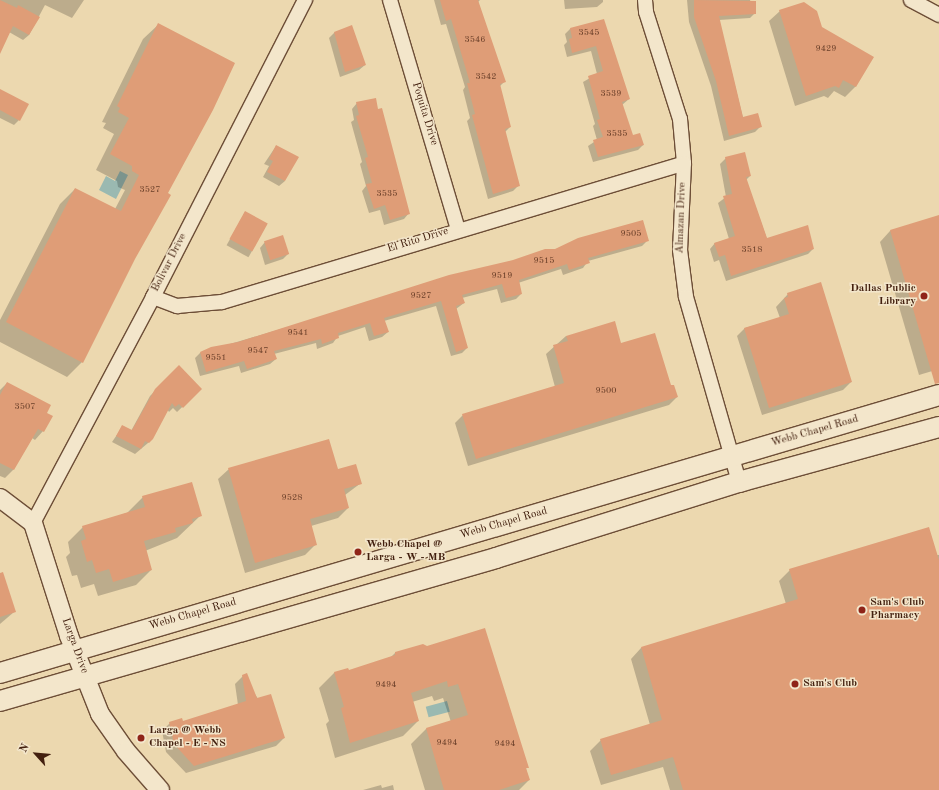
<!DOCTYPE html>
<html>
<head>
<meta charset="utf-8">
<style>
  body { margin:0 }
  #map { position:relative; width:939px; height:790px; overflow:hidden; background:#ecd8af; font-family:"Old Standard TT",serif }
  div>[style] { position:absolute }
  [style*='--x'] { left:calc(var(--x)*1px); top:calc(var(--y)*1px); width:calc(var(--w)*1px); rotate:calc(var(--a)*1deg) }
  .water>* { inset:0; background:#9ab9b1; transform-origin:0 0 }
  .shadow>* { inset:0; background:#0003; transform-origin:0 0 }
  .building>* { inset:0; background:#df9d77; transform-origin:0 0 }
  .roads { filter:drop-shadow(1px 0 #6d4e37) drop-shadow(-1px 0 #6d4e37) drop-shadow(0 1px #6d4e37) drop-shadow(0 -1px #6d4e37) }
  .minor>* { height:14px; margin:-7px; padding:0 7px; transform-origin:7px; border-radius:7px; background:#f3e6cb }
  .tertiary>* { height:18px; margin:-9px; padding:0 9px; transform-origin:9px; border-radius:9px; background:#f3e6cb }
  .secondary>* { height:20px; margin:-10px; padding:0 10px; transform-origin:10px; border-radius:10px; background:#f3e6cb }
  .dots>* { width:11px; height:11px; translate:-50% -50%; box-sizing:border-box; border:2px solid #f3e6cb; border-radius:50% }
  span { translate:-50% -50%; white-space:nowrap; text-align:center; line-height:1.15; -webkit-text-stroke:3px #f3e6cb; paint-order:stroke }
  .number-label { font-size:9px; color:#6a3f29 }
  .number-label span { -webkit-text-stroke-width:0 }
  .street-label { font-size:11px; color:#43200f }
  .poi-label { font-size:11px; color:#43200f; font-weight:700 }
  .right { translate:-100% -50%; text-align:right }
  .left { translate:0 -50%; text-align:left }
  .north { position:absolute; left:16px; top:734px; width:40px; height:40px; -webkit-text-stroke:3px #f3e6cb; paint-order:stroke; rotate:297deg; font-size:11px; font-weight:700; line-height:16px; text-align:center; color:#43200f }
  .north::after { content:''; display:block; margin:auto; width:14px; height:18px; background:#43200f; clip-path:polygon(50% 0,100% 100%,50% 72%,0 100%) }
</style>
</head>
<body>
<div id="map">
  <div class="water">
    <i style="clip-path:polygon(120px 171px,128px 175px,116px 199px,99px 190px,106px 176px,115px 181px)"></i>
    <i style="left:447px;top:701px;width:11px;height:22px;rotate:75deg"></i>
  </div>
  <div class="shadow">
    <i style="clip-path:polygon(0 0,84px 0,72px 18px,45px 5px,29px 35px,23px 40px,9px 32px,0 52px)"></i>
    <i style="clip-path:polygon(434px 0,480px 0,478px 2px,504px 82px,499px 87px,510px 127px,505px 132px,519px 185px,513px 191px,488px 199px,467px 121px,470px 118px,463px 90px,465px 87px,446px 24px,441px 25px)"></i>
    <i style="clip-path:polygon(564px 0,603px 0,603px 2px,597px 7px,565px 9px)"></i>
    <i style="clip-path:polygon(687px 0,750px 0,755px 13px,750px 18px,719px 20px,743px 118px,760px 127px,755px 132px,724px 141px,711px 86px,689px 22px)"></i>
    <i style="clip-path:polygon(780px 11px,821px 27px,856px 86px,845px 97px,834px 91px,828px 98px,824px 96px,795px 106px,769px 21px)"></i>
    <i style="clip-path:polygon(603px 21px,629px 99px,622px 105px,632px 137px,643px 145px,638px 150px,593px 162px,588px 146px,597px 140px,593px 126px,595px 124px,583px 82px,597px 74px,591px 51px,567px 57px,564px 45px,567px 42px,565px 34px,570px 29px)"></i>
    <i style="clip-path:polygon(159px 24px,166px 194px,82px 362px,67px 377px,0 342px,0 320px,60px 204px,75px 189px,115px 209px,125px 190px,118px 187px,117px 181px,96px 170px,114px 134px,103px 128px,106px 123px,102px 122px,143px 39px)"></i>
    <i style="clip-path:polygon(352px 27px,365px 65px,359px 70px,340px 77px,329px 38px,334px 33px)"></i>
    <i style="clip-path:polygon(0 90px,19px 120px,14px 125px,0 118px)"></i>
    <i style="clip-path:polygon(357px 103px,409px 213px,404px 219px,384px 225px,380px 210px,369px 213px,362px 191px,366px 186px,360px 164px,362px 162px,351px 122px,354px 120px,352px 109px)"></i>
    <i style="clip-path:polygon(276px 146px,285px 181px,279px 186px,263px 177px,269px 166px,264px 164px)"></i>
    <i style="clip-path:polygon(726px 158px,750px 176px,746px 180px,767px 239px,813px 249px,808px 254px,726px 281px,719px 260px,714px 262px,710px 249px,715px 243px,729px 239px,718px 203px,726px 197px,720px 164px)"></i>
    <i style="left:245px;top:212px;width:25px;height:38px;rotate:29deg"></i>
    <i style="clip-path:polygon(939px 216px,939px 369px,919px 375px,880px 242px,890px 231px)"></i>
    <i style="clip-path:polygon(647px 241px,642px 246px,588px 261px,583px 268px,563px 275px,561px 269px,518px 283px,521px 294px,516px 299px,501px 303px,497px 289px,462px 298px,464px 303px,456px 309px,467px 348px,462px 353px,451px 356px,436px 306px,384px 321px,388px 332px,382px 337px,369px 341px,365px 327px,338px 336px,333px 343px,317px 349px,316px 343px,274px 354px,276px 359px,270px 364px,241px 373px,239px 366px,200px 376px,195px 358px,200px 353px,375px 301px)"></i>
    <i style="clip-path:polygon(265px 242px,288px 254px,283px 259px,265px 265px,260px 248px)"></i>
    <i style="clip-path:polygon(788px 294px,851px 382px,843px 390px,762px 415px,737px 336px,745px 328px,780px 318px,776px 307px)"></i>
    <i style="clip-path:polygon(566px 336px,621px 345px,670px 387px,677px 397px,669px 405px,468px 466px,455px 423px,463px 415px,555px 387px,546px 354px)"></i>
    <i style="clip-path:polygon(179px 367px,201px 389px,177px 412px,173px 408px,169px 412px,167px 409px,148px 443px,135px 454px,112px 442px,123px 426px,131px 431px,150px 396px)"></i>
    <i style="clip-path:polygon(7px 383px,46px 413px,43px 431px,35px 440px,32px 438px,13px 470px,5px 478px,0 476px,0 390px)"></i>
    <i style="clip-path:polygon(229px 469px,337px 470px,361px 483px,345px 495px,348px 508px,338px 518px,311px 526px,316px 544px,305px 555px,245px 573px,218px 479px)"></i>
    <i style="clip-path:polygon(143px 497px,200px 516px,177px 538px,145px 551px,151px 570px,136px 585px,98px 596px,94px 584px,81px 588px,77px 575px,72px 576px,66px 557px,70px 553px,68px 542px,83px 527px,127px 513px)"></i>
    <i style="clip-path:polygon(937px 555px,939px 555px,939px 790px,670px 790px,663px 767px,601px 785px,590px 751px,601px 740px,650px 725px,631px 659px,641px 648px,786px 604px,779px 581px,790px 570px)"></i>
    <i style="clip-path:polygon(0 593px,14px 612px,0 624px)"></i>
    <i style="clip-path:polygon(484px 630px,527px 767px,526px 769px,529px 780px,519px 790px,425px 790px,411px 744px,426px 729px,451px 722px,443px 698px,434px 701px,432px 696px,412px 702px,418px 721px,403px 736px,335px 758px,326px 724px,329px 721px,319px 688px,334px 673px,347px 669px,348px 672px,391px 657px,395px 653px,427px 647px)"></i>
    <i style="clip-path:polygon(243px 676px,284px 738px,276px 746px,186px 773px,166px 752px,162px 731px,170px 723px,182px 722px,238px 705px,235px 684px)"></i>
    <i style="clip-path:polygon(381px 785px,382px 788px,393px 785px,394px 790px,363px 790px)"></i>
  </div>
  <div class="building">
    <i style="clip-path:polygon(0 0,17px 8px,18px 5px,40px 17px,29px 35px,13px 26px,0 54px)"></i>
    <i style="clip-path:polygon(440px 0,478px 0,506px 82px,500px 84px,511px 127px,505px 129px,520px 186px,493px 194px,472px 115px,475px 114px,467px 83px,470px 83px,451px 19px,446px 21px)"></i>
    <i style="clip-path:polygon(694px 0,756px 1px,756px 14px,719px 16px,743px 117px,758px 113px,762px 127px,729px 136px,716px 81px,694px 17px)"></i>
    <i style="clip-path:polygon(804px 2px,817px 11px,822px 27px,874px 57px,856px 87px,843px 80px,839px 88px,835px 86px,806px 96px,779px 10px)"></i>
    <i style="clip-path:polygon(604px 19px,630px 99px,622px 102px,633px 135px,640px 133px,644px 145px,598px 157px,593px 140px,603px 137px,597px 120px,600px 119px,588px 76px,603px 71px,596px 46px,572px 53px,569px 39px,572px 38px,570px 28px)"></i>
    <i style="clip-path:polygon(158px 23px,235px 63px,213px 110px,168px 193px,171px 195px,135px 259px,83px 363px,6px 322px,75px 188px,121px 211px,139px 175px,132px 171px,132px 166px,110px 154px,129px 118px,118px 112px,120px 108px,117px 106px)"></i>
    <i style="clip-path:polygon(352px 25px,366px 65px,345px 72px,334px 32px)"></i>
    <i style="clip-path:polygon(0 89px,29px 104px,20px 121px,0 110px)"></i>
    <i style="clip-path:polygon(376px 98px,378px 109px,382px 108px,410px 214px,390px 220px,385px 205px,374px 209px,366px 184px,372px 183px,365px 158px,368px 157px,356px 116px,359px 115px,356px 102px)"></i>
    <i style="clip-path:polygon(276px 145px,299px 157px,285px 181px,267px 172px,273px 161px,269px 159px)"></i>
    <i style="clip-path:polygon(745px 152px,751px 176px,746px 177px,767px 238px,808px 225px,814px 249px,731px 276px,725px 255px,719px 257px,714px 243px,735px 236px,723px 196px,732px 194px,725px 157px)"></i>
    <i style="left:245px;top:211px;width:26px;height:32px;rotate:29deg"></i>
    <i style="clip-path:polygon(939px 215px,939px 383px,935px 384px,890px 230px)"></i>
    <i style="clip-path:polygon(643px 220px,649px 241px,588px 258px,590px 263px,569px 270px,567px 264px,519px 280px,522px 294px,506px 298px,502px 284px,462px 295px,465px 303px,456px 306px,468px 348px,456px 352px,441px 301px,384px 318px,389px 332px,374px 336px,370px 323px,338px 333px,339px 338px,322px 344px,321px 339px,274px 351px,277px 359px,247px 369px,244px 361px,206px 372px,200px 352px,211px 347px,238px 342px,449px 275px,513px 260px,545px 249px,555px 249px,578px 238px)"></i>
    <i style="left:283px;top:235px;width:20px;height:20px;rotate:72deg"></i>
    <i style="clip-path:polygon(821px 282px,852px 382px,769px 408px,744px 328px,789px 314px,784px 298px,788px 297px,787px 293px)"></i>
    <i style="clip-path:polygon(615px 321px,621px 343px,655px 333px,671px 385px,674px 385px,678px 397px,476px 459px,462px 414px,564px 383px,553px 345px,568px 341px,566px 336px)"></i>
    <i style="clip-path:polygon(179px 365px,202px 389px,183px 408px,179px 404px,175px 407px,172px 403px,153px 439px,149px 443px,145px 441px,141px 449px,116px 436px,122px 425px,132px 430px,155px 389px)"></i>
    <i style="clip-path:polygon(7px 382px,51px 405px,47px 413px,53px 416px,44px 432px,38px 429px,14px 470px,0 463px,0 395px)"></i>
    <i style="clip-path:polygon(329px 439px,338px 469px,356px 464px,362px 484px,344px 489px,349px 508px,310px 519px,317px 545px,255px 563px,228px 468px)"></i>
    <i style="clip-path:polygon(192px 482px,202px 516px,192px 519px,193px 523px,175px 528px,176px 532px,144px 541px,152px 570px,113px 582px,109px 569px,96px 573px,92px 560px,87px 562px,81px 541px,86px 539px,82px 526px,145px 507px,142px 496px)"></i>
    <i style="clip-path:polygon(929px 527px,939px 560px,939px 790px,683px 790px,673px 757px,611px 775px,600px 739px,662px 720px,641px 647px,798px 599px,789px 569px)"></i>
    <i style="clip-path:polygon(3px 572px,16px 612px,0 617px,0 573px)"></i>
    <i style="clip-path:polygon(485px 628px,529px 768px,526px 768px,530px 780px,499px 790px,444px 790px,426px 728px,468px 715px,458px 684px,448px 687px,447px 681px,411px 693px,419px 721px,350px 743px,341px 708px,344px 707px,334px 672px,348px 668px,349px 670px,395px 655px,395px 652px,423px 644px,427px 646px)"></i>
    <i style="clip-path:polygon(247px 673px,257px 698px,271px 694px,285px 738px,194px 766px,174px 744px,169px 722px,182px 718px,183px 721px,246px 701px,242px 675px)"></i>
  </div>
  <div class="roads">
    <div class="minor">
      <i style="--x:390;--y:0;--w:239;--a:73.5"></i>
      <i style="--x:645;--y:0;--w:12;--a:85"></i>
      <i style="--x:646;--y:12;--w:112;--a:72.4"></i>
      <i style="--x:680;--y:119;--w:44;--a:84.8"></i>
      <i style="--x:684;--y:163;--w:87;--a:92.6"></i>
      <i style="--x:680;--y:250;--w:47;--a:82.7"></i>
      <i style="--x:686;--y:297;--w:192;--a:74"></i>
      <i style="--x:911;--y:0;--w:32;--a:28"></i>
      <i style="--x:153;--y:297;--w:26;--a:21"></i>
      <i style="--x:177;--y:306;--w:45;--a:-5.1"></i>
      <i style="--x:222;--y:302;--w:482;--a:-16.7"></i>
      <i style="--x:33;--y:523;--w:256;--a:-62"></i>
      <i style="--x:153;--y:297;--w:334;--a:-62.9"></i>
    </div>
    <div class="tertiary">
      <i style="--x:0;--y:498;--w:41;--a:37.1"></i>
      <i style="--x:33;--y:523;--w:119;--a:72.3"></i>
      <i style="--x:69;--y:636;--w:84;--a:68.3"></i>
      <i style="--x:100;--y:714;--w:45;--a:54.9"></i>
      <i style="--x:126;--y:751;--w:52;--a:48.9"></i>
    </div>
    <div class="secondary">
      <i style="--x:0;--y:673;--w:979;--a:-16.49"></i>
      <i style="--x:0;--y:701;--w:516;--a:-16.08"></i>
      <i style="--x:496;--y:558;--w:255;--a:-17.4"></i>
      <i style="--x:739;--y:482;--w:207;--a:-15.4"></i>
    </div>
  </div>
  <div class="dots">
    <i style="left:924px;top:296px;background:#8f2418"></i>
    <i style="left:358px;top:552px;background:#8f2418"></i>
    <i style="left:862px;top:610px;background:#8f2418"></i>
    <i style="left:795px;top:684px;background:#8f2418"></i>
    <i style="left:141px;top:738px;background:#8f2418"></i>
  </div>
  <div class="number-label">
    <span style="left:589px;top:33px">3545</span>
    <span style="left:475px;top:40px">3546</span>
    <span style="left:826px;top:49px">9429</span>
    <span style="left:486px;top:77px">3542</span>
    <span style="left:611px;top:94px">3539</span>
    <span style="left:617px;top:134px">3535</span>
    <span style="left:150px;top:190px">3527</span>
    <span style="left:387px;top:194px">3535</span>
    <span style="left:631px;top:234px">9505</span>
    <span style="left:752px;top:250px">3518</span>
    <span style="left:544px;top:261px">9515</span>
    <span style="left:502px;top:276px">9519</span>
    <span style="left:421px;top:296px">9527</span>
    <span style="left:298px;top:333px">9541</span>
    <span style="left:258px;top:351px">9547</span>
    <span style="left:216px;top:358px">9551</span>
    <span style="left:606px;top:391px">9500</span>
    <span style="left:25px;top:407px">3507</span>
    <span style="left:292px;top:498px">9528</span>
    <span style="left:386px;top:685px">9494</span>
    <span style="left:447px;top:743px">9494</span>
    <span style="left:505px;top:744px">9494</span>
  </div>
  <div class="street-label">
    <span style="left:424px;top:114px;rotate:73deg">Poquita Drive</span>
    <span style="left:682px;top:218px;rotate:-88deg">Almazan Drive</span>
    <span style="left:418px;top:241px;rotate:-17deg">El Rito Drive</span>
    <span style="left:170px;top:263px;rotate:-63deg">Bolivar Drive</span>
    <span style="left:815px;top:432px;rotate:-16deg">Webb Chapel Road</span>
    <span style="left:504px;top:524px;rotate:-16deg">Webb Chapel Road</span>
    <span style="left:193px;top:615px;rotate:-16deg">Webb Chapel Road</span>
    <span style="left:74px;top:646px;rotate:70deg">Larga Drive</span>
  </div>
  <div class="poi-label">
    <span class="right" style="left:916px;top:296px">Dallas Public<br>Library</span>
    <span class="left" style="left:366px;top:552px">Webb Chapel @<br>Larga - W - MB</span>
    <span class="left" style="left:870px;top:610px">Sam's Club<br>Pharmacy</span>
    <span class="left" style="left:803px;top:684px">Sam's Club</span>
    <span class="left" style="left:149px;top:738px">Larga @ Webb<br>Chapel - E - NS</span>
  </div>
  <div class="north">N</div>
</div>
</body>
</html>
